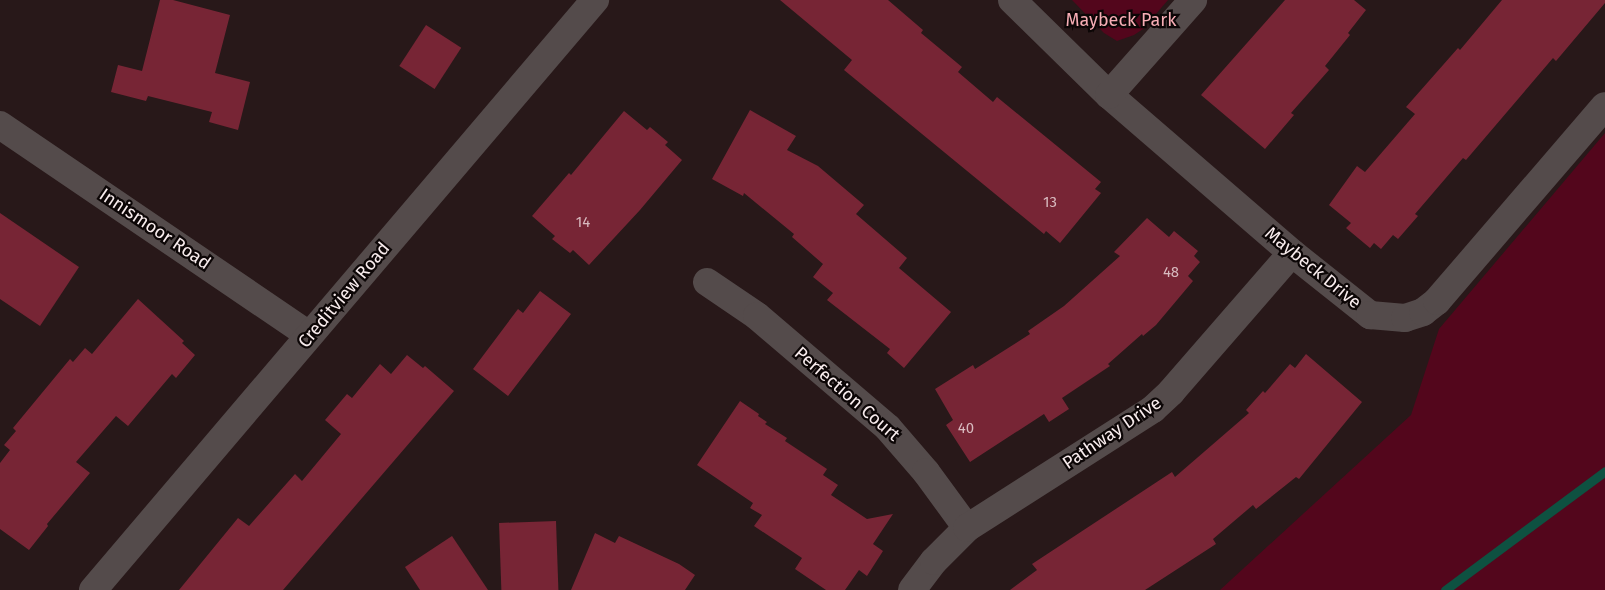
<!DOCTYPE html>
<html>
<head>
<meta charset="utf-8">
<style>
  body { margin:0 }
  #map { position:relative; width:1605px; height:590px; overflow:hidden; background:#281819; font-family:"Fira Sans",sans-serif }
  div>[style] { position:absolute }
  [style*='--x'] { left:calc(var(--x)*1px); top:calc(var(--y)*1px); width:calc(var(--w)*1px); rotate:calc(var(--a)*1deg) }
  .green>* { inset:0; background:#53061c }
  .stream>* { height:9px; margin:-4.5px; padding:0 4.5px; transform-origin:4.5px; border-radius:4.5px; background:#0e5141 }
  .building>* { inset:0; background:#772535; transform-origin:0 0 }
  .street>* { height:28px; margin:-14px; padding:0 14px; transform-origin:14px; border-radius:14px; background:#544b4b }
  span { translate:-50% -50%; white-space:nowrap; text-align:center; line-height:1.15; -webkit-text-stroke:4.5px #0c0606; paint-order:stroke }
  .number-label { font-size:15px; color:#d8babf }
  .number-label span { -webkit-text-stroke-width:0 }
  .park-label { font-size:18px; color:#f7adb5 }
  .street-label { font-size:18px; color:#f8eced }
</style>
</head>
<body>
<div id="map">
  <div class="green">
    <i style="clip-path:polygon(1072px 0,1168px 0,1143px 29px,1134px 35px,1117px 41px,1104px 33px)"></i>
    <i style="clip-path:polygon(1605px 133px,1605px 590px,1220px 590px,1411px 415px,1439px 329px)"></i>
  </div>
  <div class="stream">
    <i style="--x:1445;--y:590;--w:199;--a:-36.6"></i>
  </div>
  <div class="building">
    <i style="clip-path:polygon(160px 0,173px 0,230px 15px,215px 73px,250px 82px,238px 130px,209px 122px,212px 112px,148px 96px,146px 101px,111px 92px,118px 65px,142px 71px)"></i>
    <i style="clip-path:polygon(780px 0,888px 0,923px 30px,921px 33px,962px 67px,958px 72px,993px 102px,997px 97px,1101px 182px,1095px 189px,1101px 193px,1060px 243px,1046px 231px,1044px 234px,844px 70px,852px 60px)"></i>
    <i style="clip-path:polygon(1285px 0,1354px 0,1366px 10px,1348px 33px,1350px 35px,1325px 66px,1329px 70px,1291px 113px,1294px 115px,1265px 149px,1201px 95px)"></i>
    <i style="clip-path:polygon(1502px 0,1605px 0,1605px 3px,1556px 61px,1553px 58px,1466px 160px,1463px 158px,1415px 214px,1418px 216px,1398px 239px,1393px 235px,1381px 249px,1374px 243px,1370px 248px,1346px 228px,1351px 223px,1329px 205px,1357px 166px,1365px 172px,1415px 114px,1406px 107px,1458px 48px,1460px 50px)"></i>
    <i style="left:426px;top:25px;width:42px;height:49px;rotate:33deg"></i>
    <i style="clip-path:polygon(750px 110px,796px 136px,787px 150px,818px 166px,864px 205px,856px 214px,907px 258px,899px 268px,951px 312px,904px 368px,887px 353px,890px 349px,827px 300px,833px 293px,813px 277px,823px 264px,792px 237px,794px 234px,744px 193px,743px 196px,712px 179px)"></i>
    <i style="clip-path:polygon(624px 111px,647px 130px,650px 127px,668px 142px,665px 145px,682px 160px,640px 210px,589px 265px,573px 250px,570px 253px,552px 239px,555px 236px,532px 216px,569px 173px,571px 175px)"></i>
    <i style="clip-path:polygon(0 213px,79px 267px,40px 326px,0 299px)"></i>
    <i style="clip-path:polygon(1147px 218px,1169px 237px,1174px 231px,1198px 251px,1194px 256px,1200px 262px,1188px 276px,1193px 281px,1156px 325px,1143px 336px,1142px 334px,1108px 364px,1110px 366px,1062px 398px,1069px 409px,1049px 422px,1044px 414px,970px 462px,946px 425px,953px 420px,935px 389px,973px 365px,975px 369px,1030px 334px,1028px 331px,1064px 306px,1120px 256px,1114px 252px)"></i>
    <i style="clip-path:polygon(540px 291px,571px 314px,508px 396px,473px 369px,518px 309px,523px 313px)"></i>
    <i style="clip-path:polygon(138px 299px,184px 341px,182px 343px,195px 355px,176px 378px,172px 374px,128px 426px,116px 416px,76px 462px,90px 473px,47px 524px,48px 526px,29px 550px,0 529px,0 463px,10px 450px,4px 445px,16px 431px,13px 428px,70px 359px,73px 362px,85px 348px,92px 354px)"></i>
    <i style="clip-path:polygon(1306px 354px,1362px 402px,1299px 479px,1296px 477px,1256px 509px,1253px 505px,1213px 539px,1216px 544px,1145px 590px,1010px 590px,1037px 570px,1032px 564px,1172px 472px,1175px 477px,1249px 413px,1246px 410px,1263px 391px,1265px 393px,1290px 364px,1295px 368px)"></i>
    <i style="clip-path:polygon(407px 355px,423px 368px,425px 366px,454px 391px,283px 590px,179px 590px,238px 518px,249px 526px,295px 474px,302px 481px,341px 434px,325px 420px,347px 394px,352px 398px,380px 364px,391px 374px)"></i>
    <i style="clip-path:polygon(740px 401px,759px 414px,758px 416px,767px 422px,765px 424px,787px 438px,785px 441px,827px 469px,823px 475px,838px 485px,831px 495px,867px 519px,893px 514px,873px 544px,883px 551px,867px 576px,859px 570px,845px 590px,826px 590px,795px 569px,802px 558px,754px 526px,762px 515px,750px 508px,753px 503px,697px 465px)"></i>
    <i style="left:556px;top:521px;width:69px;height:57px;rotate:88deg"></i>
    <i style="clip-path:polygon(595px 533px,615px 543px,619px 536px,679px 564px,695px 575px,685px 590px,571px 590px)"></i>
    <i style="clip-path:polygon(452px 536px,488px 590px,420px 590px,405px 567px)"></i>
  </div>
  <div class="street">
    <i style="--x:1012;--y:0;--w:136;--a:44.4"></i>
    <i style="--x:1109;--y:95;--w:242;--a:40.8"></i>
    <i style="--x:1292;--y:253;--w:100;--a:38.5"></i>
    <i style="--x:1370;--y:315;--w:35;--a:5"></i>
    <i style="--x:1405;--y:318;--w:19;--a:-18"></i>
    <i style="--x:1423;--y:312;--w:18;--a:-38"></i>
    <i style="--x:1437;--y:301;--w:257;--a:-49.3"></i>
    <i style="--x:1109;--y:95;--w:127;--a:-48.5"></i>
    <i style="--x:0;--y:125;--w:374;--a:34.2"></i>
    <i style="--x:707;--y:282;--w:60;--a:34.2"></i>
    <i style="--x:757;--y:316;--w:172;--a:40.5"></i>
    <i style="--x:888;--y:428;--w:58;--a:49.2"></i>
    <i style="--x:926;--y:472;--w:69;--a:53.8"></i>
    <i style="--x:93;--y:590;--w:775;--a:-49.61"></i>
    <i style="--x:912;--y:590;--w:36;--a:-53"></i>
    <i style="--x:934;--y:561;--w:47;--a:-45"></i>
    <i style="--x:967;--y:528;--w:221;--a:-32.6"></i>
    <i style="--x:1153;--y:409;--w:25;--a:-43"></i>
    <i style="--x:1171;--y:392;--w:184;--a:-49"></i>
  </div>
  <div class="number-label">
    <span style="left:1050px;top:203px">13</span>
    <span style="left:583px;top:223px">14</span>
    <span style="left:1171px;top:273px">48</span>
    <span style="left:966px;top:429px">40</span>
  </div>
  <div class="park-label">
    <span style="left:1121px;top:20px">Maybeck Park</span>
  </div>
  <div class="street-label">
    <span style="left:155px;top:229px;rotate:34deg">Innismoor Road</span>
    <span style="left:1313px;top:268px;rotate:39deg">Maybeck Drive</span>
    <span style="left:344px;top:295px;rotate:-50deg">Creditview Road</span>
    <span style="left:847px;top:394px;rotate:41deg">Perfection Court</span>
    <span style="left:1112px;top:433px;rotate:-34deg">Pathway Drive</span>
  </div>
</div>
</body>
</html>
